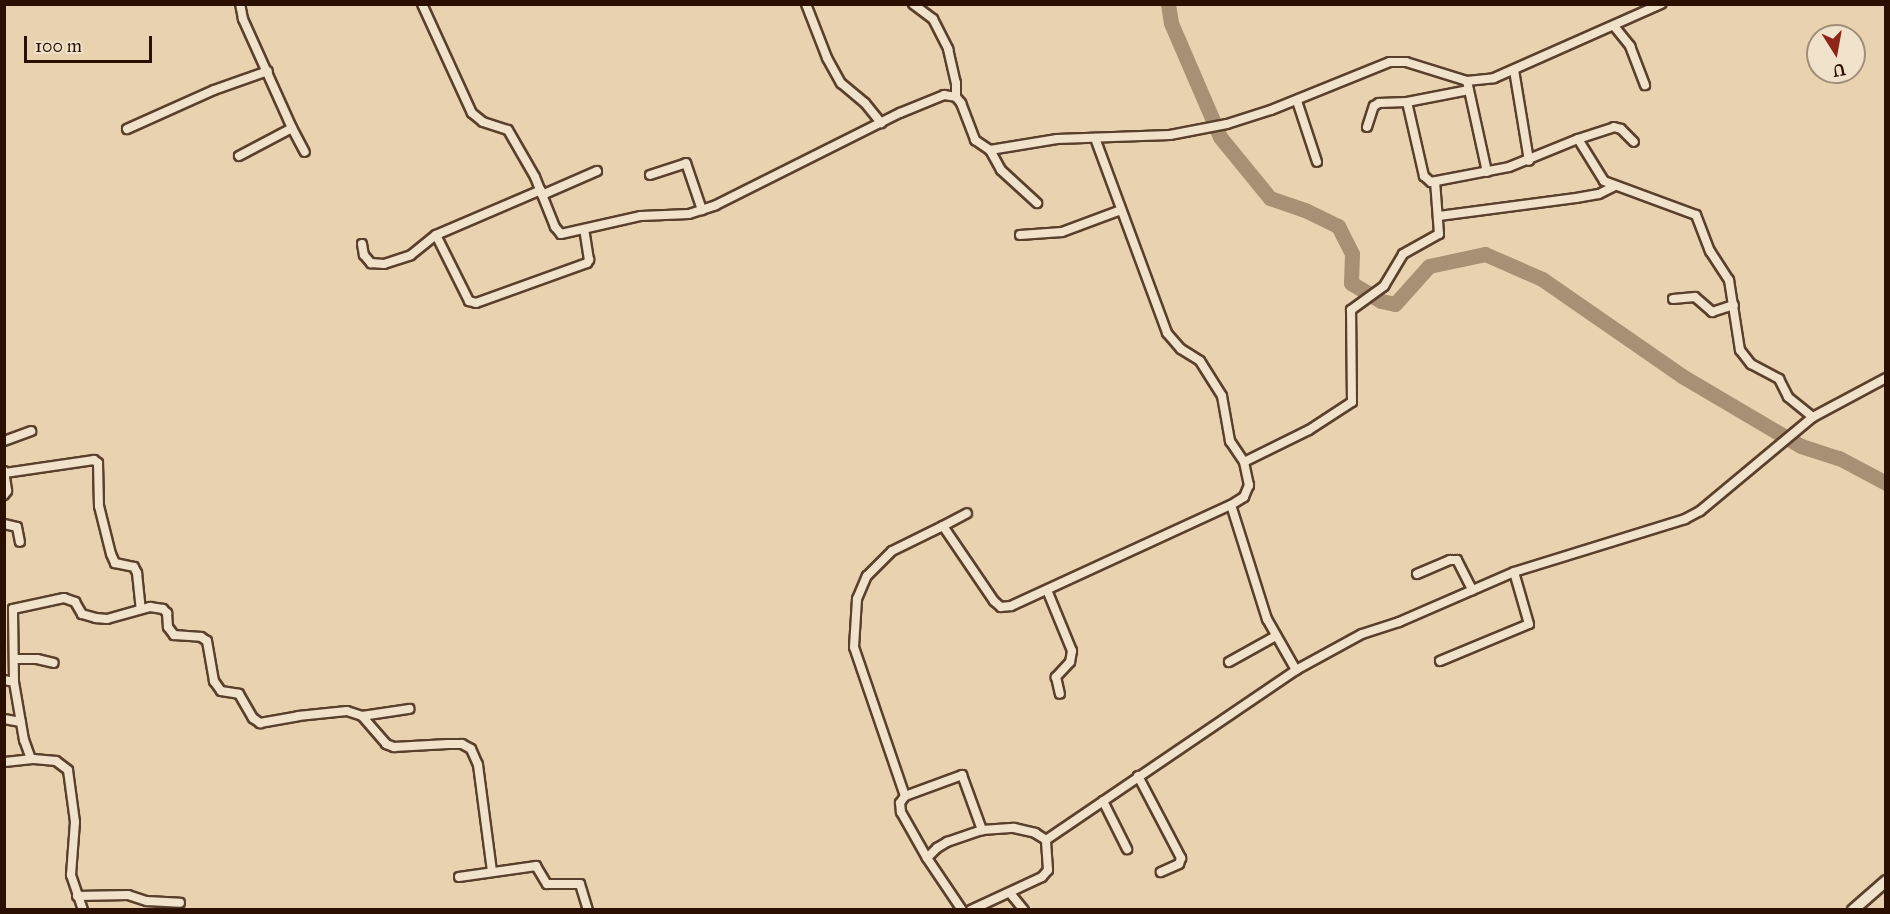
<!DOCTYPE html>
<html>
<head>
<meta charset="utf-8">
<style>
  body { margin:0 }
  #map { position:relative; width:1890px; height:914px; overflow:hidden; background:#e8d2af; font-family:"IM FELL Great Primer",serif }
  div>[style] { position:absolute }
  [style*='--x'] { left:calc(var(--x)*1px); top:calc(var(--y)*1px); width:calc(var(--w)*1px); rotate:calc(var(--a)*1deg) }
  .river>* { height:15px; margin:-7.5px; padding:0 7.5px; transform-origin:7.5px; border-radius:7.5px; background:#a89074 }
  .roads { filter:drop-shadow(2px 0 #5a402c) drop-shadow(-2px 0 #5a402c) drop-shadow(0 2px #5a402c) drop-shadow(0 -2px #5a402c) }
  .street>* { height:8px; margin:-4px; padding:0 4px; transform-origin:4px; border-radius:4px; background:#f0e2cb }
  .secondary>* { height:10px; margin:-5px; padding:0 5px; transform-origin:5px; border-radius:5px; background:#f0e2cb }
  span { translate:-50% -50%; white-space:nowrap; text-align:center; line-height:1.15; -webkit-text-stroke:5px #f0e2cb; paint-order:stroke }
  .frame { position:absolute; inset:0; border:6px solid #2b0f00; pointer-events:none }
  .north { position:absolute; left:1806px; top:24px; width:60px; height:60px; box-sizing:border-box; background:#f0e2cb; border:2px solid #a18e7a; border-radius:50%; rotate:169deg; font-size:16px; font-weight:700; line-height:24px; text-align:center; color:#2b0f00 }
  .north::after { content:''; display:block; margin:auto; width:21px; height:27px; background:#8f2418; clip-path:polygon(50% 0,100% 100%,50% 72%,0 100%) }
  .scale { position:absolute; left:24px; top:36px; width:128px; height:27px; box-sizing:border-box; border:3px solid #2b0f00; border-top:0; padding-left:8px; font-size:18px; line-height:21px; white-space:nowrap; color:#2b0f00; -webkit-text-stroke:4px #f0e2cb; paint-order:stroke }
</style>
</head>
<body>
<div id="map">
  <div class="river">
    <i style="--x:1168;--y:4;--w:19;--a:81"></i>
    <i style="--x:1171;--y:23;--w:124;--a:66.7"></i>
    <i style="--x:1220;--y:137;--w:79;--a:50.7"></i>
    <i style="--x:1270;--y:198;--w:37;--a:19"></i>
    <i style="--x:1305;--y:210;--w:37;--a:26"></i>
    <i style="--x:1338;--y:226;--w:31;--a:63"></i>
    <i style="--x:1352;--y:254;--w:29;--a:92"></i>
    <i style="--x:1351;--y:283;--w:35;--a:31"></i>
    <i style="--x:1381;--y:301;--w:14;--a:12"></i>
    <i style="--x:1395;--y:304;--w:51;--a:-48.2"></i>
    <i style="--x:1429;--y:266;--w:57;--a:-12.1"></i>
    <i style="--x:1485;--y:254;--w:62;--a:23.7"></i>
    <i style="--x:1542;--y:279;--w:170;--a:34.7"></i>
    <i style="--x:1682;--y:376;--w:138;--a:30.5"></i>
    <i style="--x:1801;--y:446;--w:40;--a:18"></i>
    <i style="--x:1839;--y:458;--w:53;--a:28"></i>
  </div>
  <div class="roads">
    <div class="street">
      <i style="--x:422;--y:4;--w:120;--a:65.4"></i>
      <i style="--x:472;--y:113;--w:14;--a:39"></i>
      <i style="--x:483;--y:122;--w:26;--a:18"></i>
      <i style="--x:508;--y:130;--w:54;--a:60.1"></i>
      <i style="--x:535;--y:177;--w:54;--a:68.2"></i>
      <i style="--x:555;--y:227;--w:9;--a:49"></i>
      <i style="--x:561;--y:234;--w:82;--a:-12.7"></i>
      <i style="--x:641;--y:216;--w:48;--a:-2.4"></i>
      <i style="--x:689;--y:214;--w:28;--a:-18"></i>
      <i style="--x:716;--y:205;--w:206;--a:-26.6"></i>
      <i style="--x:900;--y:113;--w:48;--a:-22.2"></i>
      <i style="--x:944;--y:95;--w:12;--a:9"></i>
      <i style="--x:956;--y:97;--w:8;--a:50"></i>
      <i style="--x:961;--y:103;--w:40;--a:69"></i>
      <i style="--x:975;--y:140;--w:18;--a:34"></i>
      <i style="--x:990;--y:150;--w:68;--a:-9.3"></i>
      <i style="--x:1057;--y:139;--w:113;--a:-2"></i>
      <i style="--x:1170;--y:135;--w:58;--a:-10.9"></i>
      <i style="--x:1227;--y:124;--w:46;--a:-17.7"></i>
      <i style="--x:1271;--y:110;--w:128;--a:-22"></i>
      <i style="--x:1390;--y:62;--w:16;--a:0"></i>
      <i style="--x:1406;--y:62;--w:64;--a:17.3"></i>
      <i style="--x:1467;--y:81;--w:27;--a:-6"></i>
      <i style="--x:1494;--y:78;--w:183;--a:-23.9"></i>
      <i style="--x:806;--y:4;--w:58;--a:68.7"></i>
      <i style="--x:827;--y:58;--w:29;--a:61"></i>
      <i style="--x:841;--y:83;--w:31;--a:40"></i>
      <i style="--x:865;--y:103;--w:26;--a:51"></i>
      <i style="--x:913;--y:4;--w:25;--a:37"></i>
      <i style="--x:933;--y:19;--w:34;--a:63"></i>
      <i style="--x:948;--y:49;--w:35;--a:77"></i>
      <i style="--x:956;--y:83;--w:14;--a:90"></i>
      <i style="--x:1614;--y:26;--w:26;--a:51"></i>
      <i style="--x:1630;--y:46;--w:42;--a:69"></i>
      <i style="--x:1514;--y:70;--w:92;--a:80.6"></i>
      <i style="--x:1467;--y:81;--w:93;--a:77.6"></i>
      <i style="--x:1297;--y:101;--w:64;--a:71.8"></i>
      <i style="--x:1407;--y:102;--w:63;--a:-11"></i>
      <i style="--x:1367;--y:127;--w:22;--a:-72"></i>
      <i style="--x:1374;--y:106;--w:6;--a:-31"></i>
      <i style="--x:1379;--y:103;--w:28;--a:-2"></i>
      <i style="--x:1407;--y:102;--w:76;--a:77.1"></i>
      <i style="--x:1424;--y:176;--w:9;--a:41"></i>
      <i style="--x:1431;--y:182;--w:79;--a:-10.9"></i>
      <i style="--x:1509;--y:167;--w:74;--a:-22.1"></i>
      <i style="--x:1578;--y:139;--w:49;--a:58.2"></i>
      <i style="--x:1604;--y:181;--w:98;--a:20.3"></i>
      <i style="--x:1696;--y:215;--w:39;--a:69"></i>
      <i style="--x:1710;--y:251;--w:35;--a:57"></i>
      <i style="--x:1729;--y:280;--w:71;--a:81.1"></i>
      <i style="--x:1740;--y:350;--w:18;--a:52"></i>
      <i style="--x:1751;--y:364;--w:32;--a:28"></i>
      <i style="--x:1779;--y:379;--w:20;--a:63"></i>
      <i style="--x:1788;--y:397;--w:32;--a:39"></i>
      <i style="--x:292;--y:128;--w:27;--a:62"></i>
      <i style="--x:127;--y:129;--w:95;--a:-24.1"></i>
      <i style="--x:214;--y:90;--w:57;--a:-19.4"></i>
      <i style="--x:1095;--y:138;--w:208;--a:69.7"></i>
      <i style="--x:1167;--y:333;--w:21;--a:49"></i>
      <i style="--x:1181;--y:349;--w:22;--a:32"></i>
      <i style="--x:1200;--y:361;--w:41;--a:57.8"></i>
      <i style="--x:1222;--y:396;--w:46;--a:79.9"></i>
      <i style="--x:1230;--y:441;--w:25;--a:56"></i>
      <i style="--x:1244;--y:462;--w:24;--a:78"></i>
      <i style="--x:1249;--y:485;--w:13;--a:113"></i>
      <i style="--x:1244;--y:497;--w:15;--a:148"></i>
      <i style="--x:1231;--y:505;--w:120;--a:72.5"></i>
      <i style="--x:1267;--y:619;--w:59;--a:60.4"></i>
      <i style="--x:1578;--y:139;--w:38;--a:-18"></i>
      <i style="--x:1614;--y:127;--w:7;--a:16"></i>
      <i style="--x:1621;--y:129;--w:18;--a:45"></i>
      <i style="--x:990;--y:150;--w:23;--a:61"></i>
      <i style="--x:1001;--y:170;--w:49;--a:42.5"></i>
      <i style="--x:239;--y:156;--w:60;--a:-27.8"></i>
      <i style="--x:292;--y:128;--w:120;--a:-114.2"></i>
      <i style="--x:243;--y:19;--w:15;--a:-101"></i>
      <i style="--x:650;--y:175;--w:38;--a:-18"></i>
      <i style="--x:686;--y:163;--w:50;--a:71.2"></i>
      <i style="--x:542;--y:195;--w:60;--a:-23.6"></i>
      <i style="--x:1439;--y:216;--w:138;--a:-7.5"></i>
      <i style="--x:1576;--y:198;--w:23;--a:-10"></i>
      <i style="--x:1599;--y:194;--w:18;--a:-27"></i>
      <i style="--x:436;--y:235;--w:74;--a:63.4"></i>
      <i style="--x:469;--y:301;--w:7;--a:16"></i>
      <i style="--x:476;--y:303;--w:118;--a:-19.8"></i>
      <i style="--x:587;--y:263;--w:4;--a:-56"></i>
      <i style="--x:589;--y:260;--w:30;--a:-99"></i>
      <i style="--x:1020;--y:235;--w:42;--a:-4.1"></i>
      <i style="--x:1062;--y:232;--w:63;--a:-20.4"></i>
      <i style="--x:362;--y:244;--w:11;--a:80"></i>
      <i style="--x:364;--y:255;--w:11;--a:49"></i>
      <i style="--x:371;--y:263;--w:13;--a:4"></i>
      <i style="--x:384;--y:264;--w:28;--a:-18"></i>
      <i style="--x:411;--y:255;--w:32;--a:-39"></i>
      <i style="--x:436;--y:235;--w:114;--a:-23.2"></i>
      <i style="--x:1673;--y:299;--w:22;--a:-5"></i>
      <i style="--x:1695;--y:297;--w:23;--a:41"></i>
      <i style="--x:1712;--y:312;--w:23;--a:-18"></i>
      <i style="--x:4;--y:441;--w:29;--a:-20"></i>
      <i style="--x:1244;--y:462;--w:72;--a:-26.2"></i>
      <i style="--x:1309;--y:430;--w:51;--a:-33.1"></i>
      <i style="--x:1352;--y:402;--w:92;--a:-90.6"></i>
      <i style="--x:1351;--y:310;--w:41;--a:-36"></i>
      <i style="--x:1384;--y:286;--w:37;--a:-59"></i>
      <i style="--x:1403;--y:254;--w:41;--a:-29.1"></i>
      <i style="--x:1439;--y:234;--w:53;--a:-94.3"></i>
      <i style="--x:4;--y:471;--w:20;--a:81"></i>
      <i style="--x:7;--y:491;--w:5;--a:127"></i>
      <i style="--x:5;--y:473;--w:90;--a:-8.3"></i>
      <i style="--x:94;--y:460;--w:5;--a:37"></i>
      <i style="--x:98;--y:463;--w:43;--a:88.7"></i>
      <i style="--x:99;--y:506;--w:49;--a:76"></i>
      <i style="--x:111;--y:554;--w:10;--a:66"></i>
      <i style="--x:115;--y:563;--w:19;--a:12"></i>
      <i style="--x:134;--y:567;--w:7;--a:63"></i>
      <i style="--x:137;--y:573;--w:36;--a:84"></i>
      <i style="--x:4;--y:524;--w:13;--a:13"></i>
      <i style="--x:17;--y:527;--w:15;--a:79"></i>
      <i style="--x:943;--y:526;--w:27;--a:-28"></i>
      <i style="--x:1417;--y:574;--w:36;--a:-23"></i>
      <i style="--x:1450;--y:560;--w:7;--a:0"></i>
      <i style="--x:1457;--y:560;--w:34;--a:63"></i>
      <i style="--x:1047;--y:590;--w:66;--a:67.7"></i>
      <i style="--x:1072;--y:651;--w:11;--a:100"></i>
      <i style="--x:1070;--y:662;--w:21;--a:133"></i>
      <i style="--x:1056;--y:677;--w:17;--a:77"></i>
      <i style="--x:15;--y:659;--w:22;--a:0"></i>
      <i style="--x:37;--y:659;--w:17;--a:13"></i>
      <i style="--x:1440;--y:661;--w:96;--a:-22.6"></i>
      <i style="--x:1529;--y:624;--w:54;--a:-106.1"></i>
      <i style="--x:1229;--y:662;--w:54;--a:-29"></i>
      <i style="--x:4;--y:680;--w:10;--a:11"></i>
      <i style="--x:362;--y:716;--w:48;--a:-8.5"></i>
      <i style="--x:4;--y:719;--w:17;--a:10"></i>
      <i style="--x:4;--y:762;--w:27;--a:-6"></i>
      <i style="--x:1138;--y:776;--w:93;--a:62.3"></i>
      <i style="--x:1181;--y:858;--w:6;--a:108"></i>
      <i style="--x:1179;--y:864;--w:20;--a:156"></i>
      <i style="--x:905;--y:796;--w:157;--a:-108.9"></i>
      <i style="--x:854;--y:647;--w:48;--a:-86.4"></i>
      <i style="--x:857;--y:599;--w:25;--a:-67"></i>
      <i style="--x:867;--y:576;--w:35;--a:-45"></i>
      <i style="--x:892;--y:551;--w:57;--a:-26.1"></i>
      <i style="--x:943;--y:526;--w:91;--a:55.8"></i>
      <i style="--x:994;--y:601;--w:9;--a:41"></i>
      <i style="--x:1001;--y:607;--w:10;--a:-6"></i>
      <i style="--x:1011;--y:606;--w:242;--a:-24.7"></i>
      <i style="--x:1103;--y:801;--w:54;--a:63.4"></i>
      <i style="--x:927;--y:858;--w:14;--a:-45"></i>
      <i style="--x:937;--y:848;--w:12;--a:-31"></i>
      <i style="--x:947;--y:842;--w:37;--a:-19"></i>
      <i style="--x:982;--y:830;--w:32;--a:-4"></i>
      <i style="--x:1014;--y:828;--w:22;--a:13"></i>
      <i style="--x:1035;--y:833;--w:13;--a:32"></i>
      <i style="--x:459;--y:877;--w:78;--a:-8.1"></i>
      <i style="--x:536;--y:866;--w:21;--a:59"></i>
      <i style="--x:547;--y:884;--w:33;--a:0"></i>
      <i style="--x:580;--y:884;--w:27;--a:73"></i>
      <i style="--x:1010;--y:893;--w:22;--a:51"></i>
      <i style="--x:77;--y:896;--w:51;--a:-1.1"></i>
      <i style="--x:128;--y:895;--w:20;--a:18"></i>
      <i style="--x:147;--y:901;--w:33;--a:3"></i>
      <i style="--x:83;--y:910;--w:37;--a:-109"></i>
      <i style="--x:71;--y:875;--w:53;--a:-85.7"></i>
      <i style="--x:75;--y:822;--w:52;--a:-97.7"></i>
      <i style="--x:68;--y:770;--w:15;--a:-143"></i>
      <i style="--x:56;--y:761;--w:25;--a:-175"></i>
      <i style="--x:31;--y:759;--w:20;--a:-110"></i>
      <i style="--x:24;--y:740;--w:59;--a:-99.8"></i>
      <i style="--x:14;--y:682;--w:73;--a:-90.8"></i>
      <i style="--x:13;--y:609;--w:52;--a:-12.2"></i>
      <i style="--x:64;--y:598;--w:12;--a:20"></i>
      <i style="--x:75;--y:602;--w:14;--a:60"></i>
      <i style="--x:82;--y:614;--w:15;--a:16"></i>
      <i style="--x:96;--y:618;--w:11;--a:5"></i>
      <i style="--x:107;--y:619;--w:45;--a:-15.6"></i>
      <i style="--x:150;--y:607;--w:13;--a:9"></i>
      <i style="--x:163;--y:609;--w:6;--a:45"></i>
      <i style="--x:167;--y:613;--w:14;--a:86"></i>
      <i style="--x:168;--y:627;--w:10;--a:53"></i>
      <i style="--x:174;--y:635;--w:27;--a:4"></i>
      <i style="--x:201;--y:637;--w:7;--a:34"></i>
      <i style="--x:207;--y:641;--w:41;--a:80.1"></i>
      <i style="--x:214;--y:681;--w:12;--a:55"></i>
      <i style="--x:221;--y:691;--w:18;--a:9"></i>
      <i style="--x:239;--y:694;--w:28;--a:60"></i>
      <i style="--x:253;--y:718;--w:9;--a:36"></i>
      <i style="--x:260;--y:723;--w:39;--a:-10"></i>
      <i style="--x:298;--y:716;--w:49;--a:-5.8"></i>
      <i style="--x:347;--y:711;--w:16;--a:18"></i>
      <i style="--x:362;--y:716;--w:37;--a:49"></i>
      <i style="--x:386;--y:744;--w:9;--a:21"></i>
      <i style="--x:394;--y:747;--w:54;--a:-3.2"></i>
      <i style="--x:448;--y:744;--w:14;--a:0"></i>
      <i style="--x:462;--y:744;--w:10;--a:29"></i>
      <i style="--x:471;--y:749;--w:17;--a:66"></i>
      <i style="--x:478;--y:765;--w:107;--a:82.5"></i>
      <i style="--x:962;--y:910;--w:63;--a:-123.9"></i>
      <i style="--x:927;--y:858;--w:53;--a:-119.5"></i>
      <i style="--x:901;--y:812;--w:9;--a:-96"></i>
      <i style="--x:900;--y:803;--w:9;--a:-54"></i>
      <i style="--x:905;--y:796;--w:61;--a:-20.2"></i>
      <i style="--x:962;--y:775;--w:59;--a:70"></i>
      <i style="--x:971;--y:910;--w:78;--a:-24.9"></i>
      <i style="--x:1042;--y:877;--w:9;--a:-49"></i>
      <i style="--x:1048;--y:870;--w:30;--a:-94"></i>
      <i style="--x:1046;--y:840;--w:302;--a:-34.2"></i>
      <i style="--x:1296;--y:670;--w:75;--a:-28.6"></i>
      <i style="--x:1362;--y:634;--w:39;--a:-18"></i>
      <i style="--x:1399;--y:622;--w:125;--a:-23.5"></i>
      <i style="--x:1514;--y:572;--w:179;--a:-17.2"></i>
      <i style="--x:1685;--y:519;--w:17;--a:-28"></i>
      <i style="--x:1700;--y:511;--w:147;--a:-39.8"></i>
      <i style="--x:1813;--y:417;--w:83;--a:-28.1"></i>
    </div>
    <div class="secondary">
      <i style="--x:1853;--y:910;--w:44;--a:-41.3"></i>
    </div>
  </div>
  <div class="frame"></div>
  <div class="north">U</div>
  <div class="scale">100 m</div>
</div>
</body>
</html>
